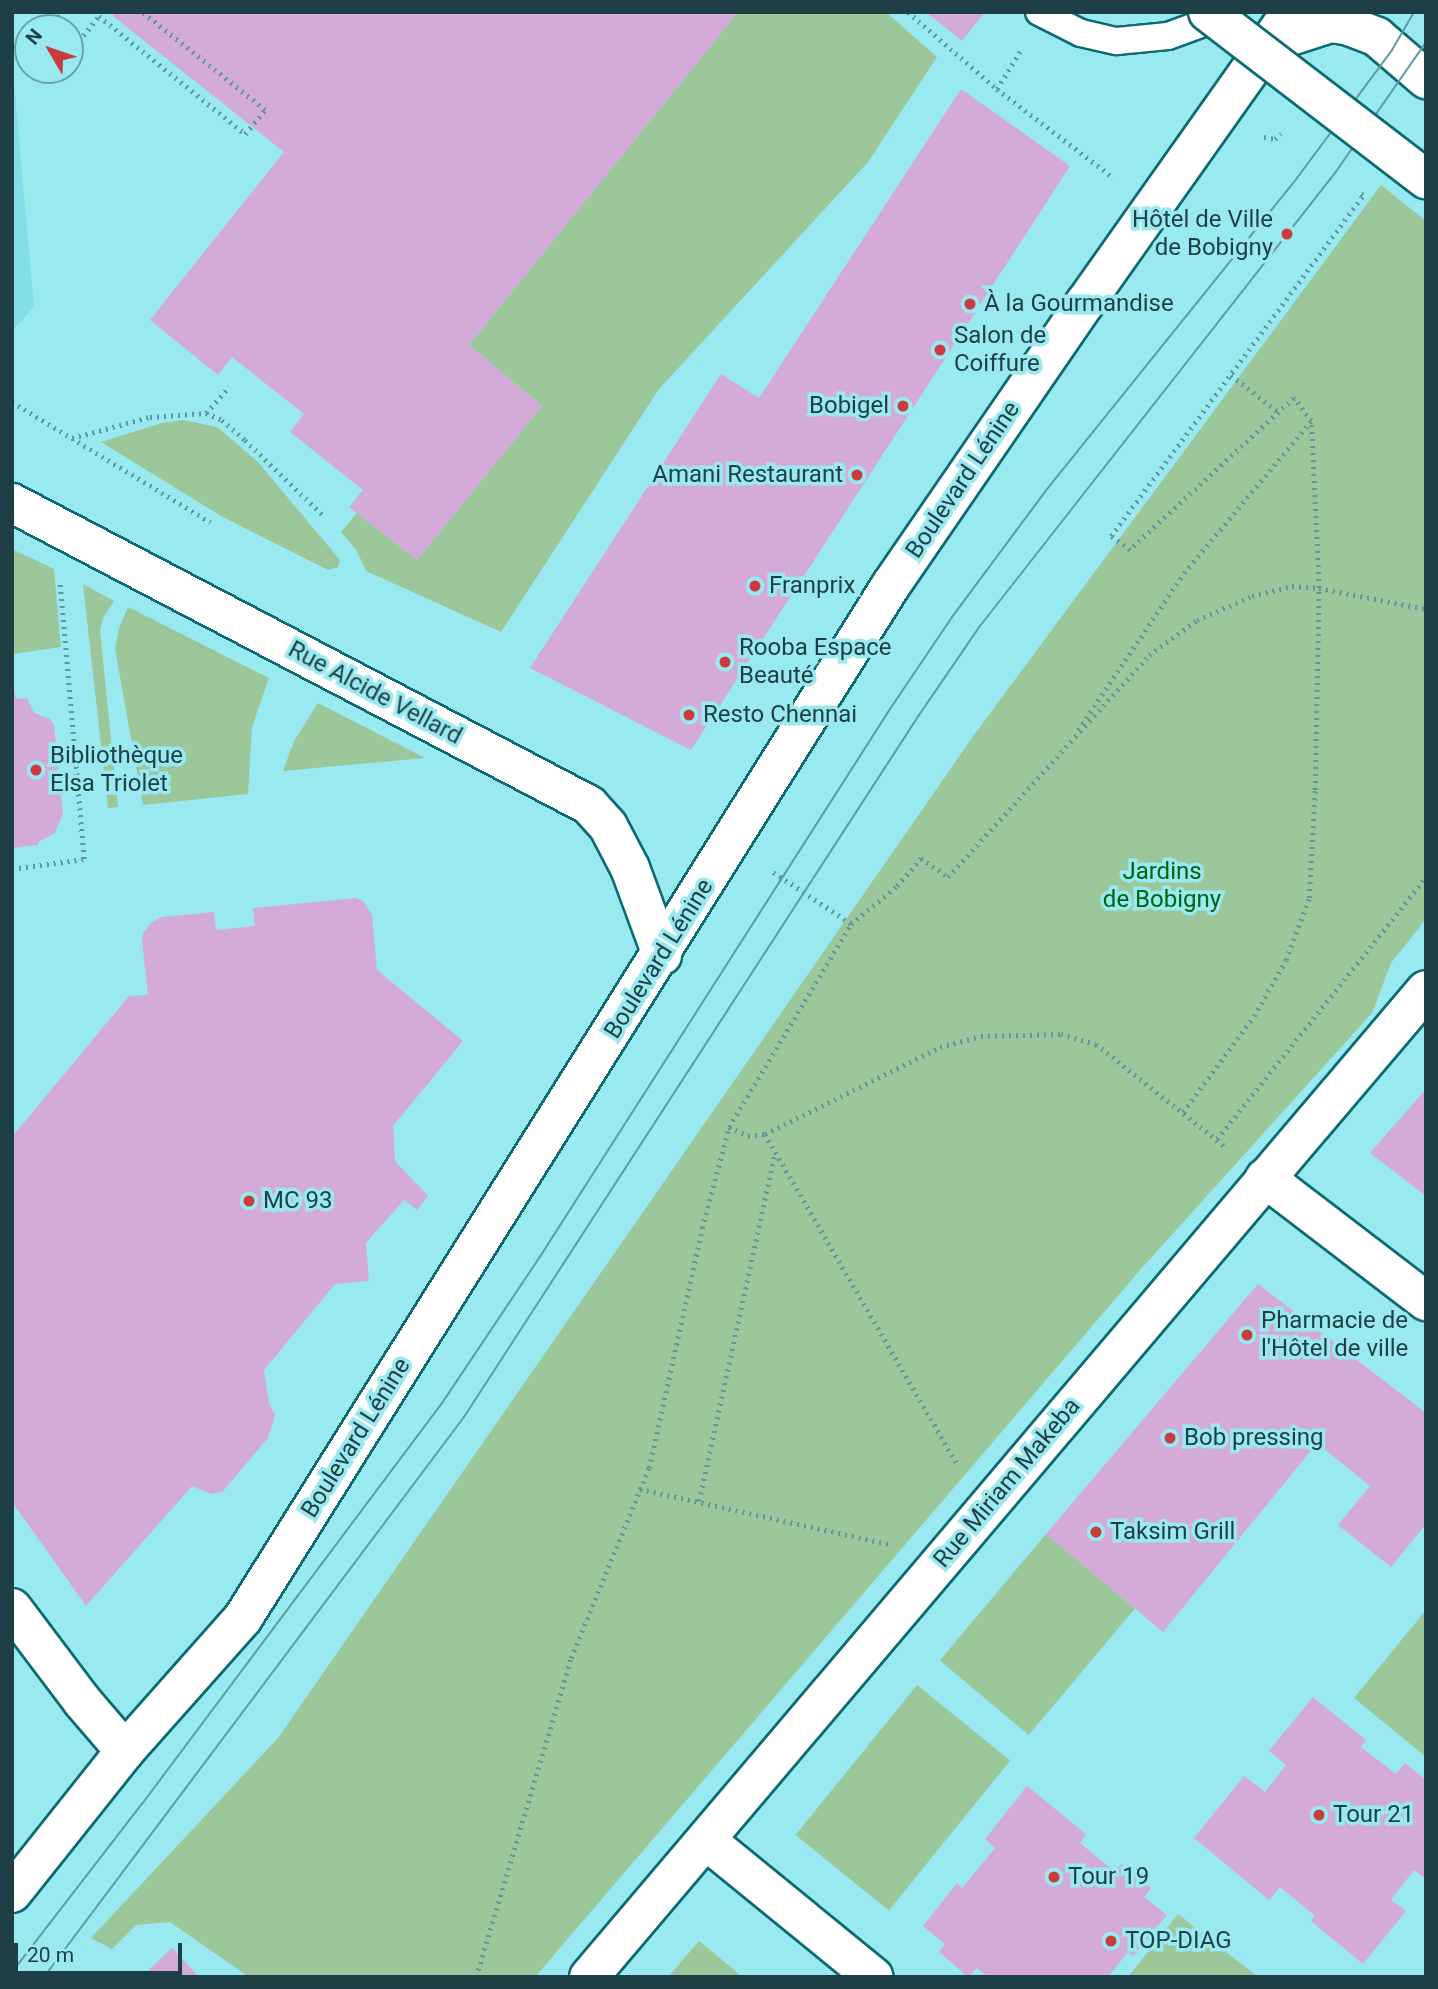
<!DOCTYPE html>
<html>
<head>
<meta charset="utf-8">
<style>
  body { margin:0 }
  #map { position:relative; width:1438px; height:1989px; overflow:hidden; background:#99e9f1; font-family:Roboto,sans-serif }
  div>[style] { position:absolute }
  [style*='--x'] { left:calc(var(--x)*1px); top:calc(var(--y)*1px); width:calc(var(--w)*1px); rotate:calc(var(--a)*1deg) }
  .built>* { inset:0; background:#81dee7 }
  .green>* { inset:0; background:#9cc79b; transform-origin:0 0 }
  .building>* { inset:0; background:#d4aad8 }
  .path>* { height:4.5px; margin-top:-2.25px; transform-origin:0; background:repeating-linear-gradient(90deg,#5f999f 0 2px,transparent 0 7px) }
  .roads { filter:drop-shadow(2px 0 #0b6a72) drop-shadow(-2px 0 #0b6a72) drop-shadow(0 2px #0b6a72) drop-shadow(0 -2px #0b6a72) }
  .service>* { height:26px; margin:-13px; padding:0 13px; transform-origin:13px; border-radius:13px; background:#fff }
  .minor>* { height:38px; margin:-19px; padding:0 19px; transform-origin:19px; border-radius:19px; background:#fff }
  .tertiary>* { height:38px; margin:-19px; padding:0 19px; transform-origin:19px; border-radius:19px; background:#fff }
  .tram>* { height:2px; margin:-1px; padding:0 1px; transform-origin:1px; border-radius:1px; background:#609ba1 }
  .bridges { filter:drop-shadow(2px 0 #0b6a72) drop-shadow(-2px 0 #0b6a72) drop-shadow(0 2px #0b6a72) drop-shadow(0 -2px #0b6a72) }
  .pedestrian-bridge>* { height:38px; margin:-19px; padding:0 19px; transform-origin:19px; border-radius:19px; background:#fff }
  .dots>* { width:19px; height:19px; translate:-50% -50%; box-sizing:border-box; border:4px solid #99e9f1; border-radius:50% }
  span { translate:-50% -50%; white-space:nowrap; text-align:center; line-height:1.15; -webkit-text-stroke:7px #99e9f1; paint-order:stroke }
  .poi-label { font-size:24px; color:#1e3f43 }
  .right { translate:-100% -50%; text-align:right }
  .left { translate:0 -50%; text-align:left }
  .street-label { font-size:24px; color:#1e3f43 }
  .park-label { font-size:24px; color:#026311 }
  .frame { position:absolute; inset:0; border:14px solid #1e3f43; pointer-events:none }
  .north { position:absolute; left:14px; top:14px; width:70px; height:70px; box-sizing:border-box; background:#99e9f1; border:2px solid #68a5ab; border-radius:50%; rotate:309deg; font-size:19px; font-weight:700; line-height:28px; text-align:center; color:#1e3f43 }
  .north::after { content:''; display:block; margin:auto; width:24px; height:32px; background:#cc3c3f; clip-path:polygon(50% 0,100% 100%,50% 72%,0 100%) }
  .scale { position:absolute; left:14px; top:1943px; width:168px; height:32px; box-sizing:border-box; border:4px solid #1e3f43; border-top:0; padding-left:9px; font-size:21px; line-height:24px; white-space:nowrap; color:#1e3f43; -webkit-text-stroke:5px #99e9f1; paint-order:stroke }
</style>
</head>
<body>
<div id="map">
  <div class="built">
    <i style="clip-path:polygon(12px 60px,34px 307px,12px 331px)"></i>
  </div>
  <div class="green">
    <i style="clip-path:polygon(738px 12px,886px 12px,937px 57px,868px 162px,659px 389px,501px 632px,366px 571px,357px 551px,341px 532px,357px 513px,417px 560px,542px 406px,469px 345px)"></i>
    <i style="clip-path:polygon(1381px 185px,1426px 221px,1426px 919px,1391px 963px,1372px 1013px,1141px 1269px,535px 1977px,249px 1977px,170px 1922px,136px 1925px,112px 1949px,91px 1938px,278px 1738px,974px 735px)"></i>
    <i style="clip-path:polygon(183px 420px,217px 427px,258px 462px,340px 560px,338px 567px,328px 570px,221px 516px,101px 442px,162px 423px)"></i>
    <i style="clip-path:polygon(12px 549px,54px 569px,61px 647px,13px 654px,12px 683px)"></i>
    <i style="clip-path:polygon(83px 584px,114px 601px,103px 618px,100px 631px,118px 807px,108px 808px)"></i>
    <i style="clip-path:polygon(128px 607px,269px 678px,252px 727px,248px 794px,143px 805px,115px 649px,119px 628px)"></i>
    <i style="clip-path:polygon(318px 703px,425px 758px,283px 771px,294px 741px)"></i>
    <i style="left:1046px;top:1534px;width:116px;height:165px;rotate:40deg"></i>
    <i style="clip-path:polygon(1426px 1610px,1426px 1757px,1354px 1698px)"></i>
    <i style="left:917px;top:1685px;width:120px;height:193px;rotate:39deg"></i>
    <i style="clip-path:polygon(1178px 1914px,1258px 1977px,1128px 1977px)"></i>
    <i style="clip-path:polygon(699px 1941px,739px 1974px,736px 1977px,668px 1977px)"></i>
  </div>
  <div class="building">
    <i style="clip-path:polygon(116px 12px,738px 12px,469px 345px,542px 406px,417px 560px,349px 507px,363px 490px,290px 432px,304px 414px,232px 357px,218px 375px,150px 320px,284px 152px,113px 16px)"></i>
    <i style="clip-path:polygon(926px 12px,985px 12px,962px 41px)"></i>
    <i style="clip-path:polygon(961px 89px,1070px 166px,691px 750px,530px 668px,721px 374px,759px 398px)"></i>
    <i style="clip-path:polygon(12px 679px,16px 699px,27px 698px,34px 713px,50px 719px,54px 725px,63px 814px,55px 833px,38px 842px,38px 845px,12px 848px)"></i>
    <i style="clip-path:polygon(356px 898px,363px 901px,372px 915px,377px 970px,463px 1041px,393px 1126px,395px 1161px,428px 1196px,417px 1210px,404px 1200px,366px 1243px,369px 1281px,335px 1284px,264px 1370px,269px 1403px,275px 1415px,268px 1438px,223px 1491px,211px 1494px,192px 1486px,86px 1606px,12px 1502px,12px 1137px,129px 996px,148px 995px,142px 940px,143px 933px,152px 922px,162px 917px,214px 912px,216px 930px,255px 926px,253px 908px)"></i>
    <i style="clip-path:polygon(1426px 1089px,1426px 1196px,1370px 1153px)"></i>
    <i style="clip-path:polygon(1258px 1284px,1426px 1413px,1426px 1524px,1391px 1567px,1338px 1525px,1370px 1486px,1317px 1443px,1163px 1632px,1046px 1534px)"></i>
    <i style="clip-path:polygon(1313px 1697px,1366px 1740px,1361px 1747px,1396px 1774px,1405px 1763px,1426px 1780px,1426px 1879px,1414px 1870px,1391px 1900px,1406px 1911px,1363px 1964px,1311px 1921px,1315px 1916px,1280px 1887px,1269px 1900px,1194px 1838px,1244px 1776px,1265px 1792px,1286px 1765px,1269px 1751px)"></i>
    <i style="clip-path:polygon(1027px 1786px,1086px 1834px,1080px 1843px,1114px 1871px,1121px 1864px,1151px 1888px,1144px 1897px,1167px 1915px,1133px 1956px,1128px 1952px,1108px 1977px,988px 1977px,977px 1968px,968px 1977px,939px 1952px,945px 1944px,923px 1926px,957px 1883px,962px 1888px,995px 1848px,985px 1839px)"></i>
    <i style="clip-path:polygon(172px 1948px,199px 1977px,141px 1977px)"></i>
  </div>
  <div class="path">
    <i style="--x:51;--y:12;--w:16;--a:79"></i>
    <i style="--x:908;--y:12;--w:118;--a:40.9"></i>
    <i style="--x:997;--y:89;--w:147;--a:37.3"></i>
    <i style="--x:54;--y:22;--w:13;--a:-48"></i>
    <i style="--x:70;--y:52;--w:46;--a:-51.1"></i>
    <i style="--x:99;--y:16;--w:188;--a:38.9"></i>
    <i style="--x:245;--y:134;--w:31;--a:-50"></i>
    <i style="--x:265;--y:110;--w:157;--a:-141.5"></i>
    <i style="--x:55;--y:71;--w:1;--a:-90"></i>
    <i style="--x:997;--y:89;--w:44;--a:-58.8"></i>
    <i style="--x:1264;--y:137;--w:11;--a:10"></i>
    <i style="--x:1275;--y:139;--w:8;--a:-40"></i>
    <i style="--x:1231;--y:375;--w:60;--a:38.2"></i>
    <i style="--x:12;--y:402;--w:232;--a:31.2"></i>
    <i style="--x:206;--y:413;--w:35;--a:-49"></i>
    <i style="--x:72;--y:438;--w:81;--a:-15.1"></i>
    <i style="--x:150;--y:417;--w:56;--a:-4.1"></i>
    <i style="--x:206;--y:413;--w:17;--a:24"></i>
    <i style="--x:222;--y:420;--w:30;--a:41"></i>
    <i style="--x:245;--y:440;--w:110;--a:43.9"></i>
    <i style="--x:1078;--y:730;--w:189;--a:-56"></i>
    <i style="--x:1184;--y:573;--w:198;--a:-50.1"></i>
    <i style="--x:12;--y:869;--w:73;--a:-7.9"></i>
    <i style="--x:84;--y:859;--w:276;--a:-95"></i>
    <i style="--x:851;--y:924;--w:60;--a:-39.6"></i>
    <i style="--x:897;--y:886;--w:37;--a:-49"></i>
    <i style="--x:921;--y:858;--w:33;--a:35"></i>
    <i style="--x:948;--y:877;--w:299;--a:-47.8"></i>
    <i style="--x:1149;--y:655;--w:59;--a:-36.1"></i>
    <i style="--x:1197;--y:620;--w:60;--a:-23.6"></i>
    <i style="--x:1252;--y:596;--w:41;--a:-14"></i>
    <i style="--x:1292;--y:586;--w:27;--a:4"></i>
    <i style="--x:1319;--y:588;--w:109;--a:11.1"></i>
    <i style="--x:1183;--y:1112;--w:119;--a:-53.5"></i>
    <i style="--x:1254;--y:1016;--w:64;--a:-60.3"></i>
    <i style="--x:1286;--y:960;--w:66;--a:-69.6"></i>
    <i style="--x:1309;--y:898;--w:108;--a:-86.8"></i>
    <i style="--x:1315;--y:790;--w:202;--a:-88.9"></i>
    <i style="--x:1319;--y:588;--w:167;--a:-92.7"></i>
    <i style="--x:1311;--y:421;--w:29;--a:-126"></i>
    <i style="--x:1294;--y:398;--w:224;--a:137.2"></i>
    <i style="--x:1130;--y:550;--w:24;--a:-144"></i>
    <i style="--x:1111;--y:536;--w:424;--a:-53.5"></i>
    <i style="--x:1363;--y:195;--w:4;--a:-146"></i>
    <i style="--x:729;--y:1127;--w:21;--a:25"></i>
    <i style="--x:748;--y:1136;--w:17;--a:-7"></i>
    <i style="--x:765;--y:1134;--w:195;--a:-26.4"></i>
    <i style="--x:940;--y:1047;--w:42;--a:-15"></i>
    <i style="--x:981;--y:1036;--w:80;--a:-1.4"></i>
    <i style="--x:1061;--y:1034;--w:36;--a:16"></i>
    <i style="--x:1096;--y:1044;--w:167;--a:38.4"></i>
    <i style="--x:765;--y:1134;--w:384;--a:59.8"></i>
    <i style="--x:1217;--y:1139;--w:335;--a:-51.4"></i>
    <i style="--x:640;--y:1489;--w:259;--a:12.5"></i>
    <i style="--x:699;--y:1501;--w:356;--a:-77.7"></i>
    <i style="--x:476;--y:1977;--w:333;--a:-73.4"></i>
    <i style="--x:571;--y:1658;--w:205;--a:-67.7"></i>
    <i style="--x:649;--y:1468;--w:246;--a:-77.5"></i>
    <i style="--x:702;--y:1228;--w:105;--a:-75"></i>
    <i style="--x:729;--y:1127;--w:237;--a:-59"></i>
    <i style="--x:851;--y:924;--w:96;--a:-146.5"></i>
  </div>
  <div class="roads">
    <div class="service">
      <i style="--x:1039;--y:12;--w:47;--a:26.6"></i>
      <i style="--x:1081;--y:33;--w:37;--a:13"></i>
      <i style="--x:1117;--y:41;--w:51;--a:-5.6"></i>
      <i style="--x:1168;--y:36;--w:38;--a:-20"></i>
    </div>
    <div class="minor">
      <i style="--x:12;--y:503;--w:651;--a:27.63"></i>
      <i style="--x:589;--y:805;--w:28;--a:48"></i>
      <i style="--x:608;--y:826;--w:47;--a:62.4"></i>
      <i style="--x:630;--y:868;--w:93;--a:69.8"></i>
      <i style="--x:1265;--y:1178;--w:203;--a:37.4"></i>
      <i style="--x:12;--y:1608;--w:116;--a:53"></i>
      <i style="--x:82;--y:1701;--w:66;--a:49.3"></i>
      <i style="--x:707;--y:1841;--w:215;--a:39.2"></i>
      <i style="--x:589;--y:1977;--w:1294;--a:-49.7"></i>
    </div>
    <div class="tertiary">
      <i style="--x:1269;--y:43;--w:65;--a:-17.9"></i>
      <i style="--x:1331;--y:23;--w:18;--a:9"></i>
      <i style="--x:1349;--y:26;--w:30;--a:21"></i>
      <i style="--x:1377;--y:37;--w:65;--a:40.6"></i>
      <i style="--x:12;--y:1893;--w:181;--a:-51.5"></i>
      <i style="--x:125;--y:1751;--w:178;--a:-48.4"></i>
      <i style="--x:243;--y:1618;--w:1219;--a:-57.9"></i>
      <i style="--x:891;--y:585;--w:342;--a:-55.5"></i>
      <i style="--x:1085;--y:303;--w:357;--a:-54.7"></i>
    </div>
  </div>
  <div class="tram">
    <i style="--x:12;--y:1972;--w:212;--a:-52.3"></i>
    <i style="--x:142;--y:1804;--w:497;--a:-53.2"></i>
    <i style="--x:440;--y:1406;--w:185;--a:-56.2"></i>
    <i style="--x:543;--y:1252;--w:644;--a:-57.42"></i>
    <i style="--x:890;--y:709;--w:111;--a:-56"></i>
    <i style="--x:952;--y:617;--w:159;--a:-53.4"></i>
    <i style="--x:1047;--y:489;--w:399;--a:-51.2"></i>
    <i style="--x:1297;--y:178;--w:159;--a:-53.4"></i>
    <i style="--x:1392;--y:50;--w:44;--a:-59.9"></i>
    <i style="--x:44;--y:1977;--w:700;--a:-53.13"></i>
    <i style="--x:464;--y:1417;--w:837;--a:-57.05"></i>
    <i style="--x:919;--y:715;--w:108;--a:-55.6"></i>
    <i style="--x:980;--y:626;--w:576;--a:-51.92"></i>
    <i style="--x:1335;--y:173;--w:160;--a:-55.2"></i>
  </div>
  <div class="bridges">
    <div class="pedestrian-bridge">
      <i style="--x:1208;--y:12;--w:275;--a:37.5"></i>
    </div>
  </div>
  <div class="dots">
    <i style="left:1287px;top:234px;background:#cc3c3f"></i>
    <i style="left:970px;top:304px;background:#cc3c3f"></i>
    <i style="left:940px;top:350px;background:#cc3c3f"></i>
    <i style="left:903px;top:406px;background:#cc3c3f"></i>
    <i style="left:857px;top:475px;background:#cc3c3f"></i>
    <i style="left:755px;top:586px;background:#cc3c3f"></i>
    <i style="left:725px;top:662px;background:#cc3c3f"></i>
    <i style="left:689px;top:715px;background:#cc3c3f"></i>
    <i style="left:36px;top:770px;background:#cc3c3f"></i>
    <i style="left:249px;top:1201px;background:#cc3c3f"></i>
    <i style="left:1247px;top:1335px;background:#cc3c3f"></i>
    <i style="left:1170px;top:1438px;background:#cc3c3f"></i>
    <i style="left:1096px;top:1532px;background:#cc3c3f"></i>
    <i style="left:1319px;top:1815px;background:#cc3c3f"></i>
    <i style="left:1054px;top:1877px;background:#cc3c3f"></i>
    <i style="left:1111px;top:1941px;background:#cc3c3f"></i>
  </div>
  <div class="poi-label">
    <span class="right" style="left:1273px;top:234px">Hôtel de Ville<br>de Bobigny</span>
    <span class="left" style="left:984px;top:304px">À la Gourmandise</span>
    <span class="left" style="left:954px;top:350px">Salon de<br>Coiffure</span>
    <span class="right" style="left:889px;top:406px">Bobigel</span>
    <span class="right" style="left:843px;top:475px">Amani Restaurant</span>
    <span class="left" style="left:769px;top:586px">Franprix</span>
    <span class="left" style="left:739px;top:662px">Rooba Espace<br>Beauté</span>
    <span class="left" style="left:703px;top:715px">Resto Chennai</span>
    <span class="left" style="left:50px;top:770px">Bibliothèque<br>Elsa Triolet</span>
    <span class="left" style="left:263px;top:1201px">MC 93</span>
    <span class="left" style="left:1261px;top:1335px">Pharmacie de<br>l'Hôtel de ville</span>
    <span class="left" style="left:1184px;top:1438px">Bob pressing</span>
    <span class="left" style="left:1110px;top:1532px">Taksim Grill</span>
    <span class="left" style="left:1333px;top:1815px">Tour 21</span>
    <span class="left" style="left:1068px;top:1877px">Tour 19</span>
    <span class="left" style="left:1125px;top:1941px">TOP-DIAG</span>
  </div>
  <div class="street-label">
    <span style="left:963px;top:480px;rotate:-56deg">Boulevard Lénine</span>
    <span style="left:375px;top:693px;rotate:28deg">Rue Alcide Vellard</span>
    <span style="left:659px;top:959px;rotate:-58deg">Boulevard Lénine</span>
    <span style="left:356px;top:1438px;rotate:-58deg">Boulevard Lénine</span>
    <span style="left:1007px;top:1483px;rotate:-50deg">Rue Miriam Makeba</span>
  </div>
  <div class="park-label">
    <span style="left:1162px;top:886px">Jardins<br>de Bobigny</span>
  </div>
  <div class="frame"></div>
  <div class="north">N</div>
  <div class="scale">20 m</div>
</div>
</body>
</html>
